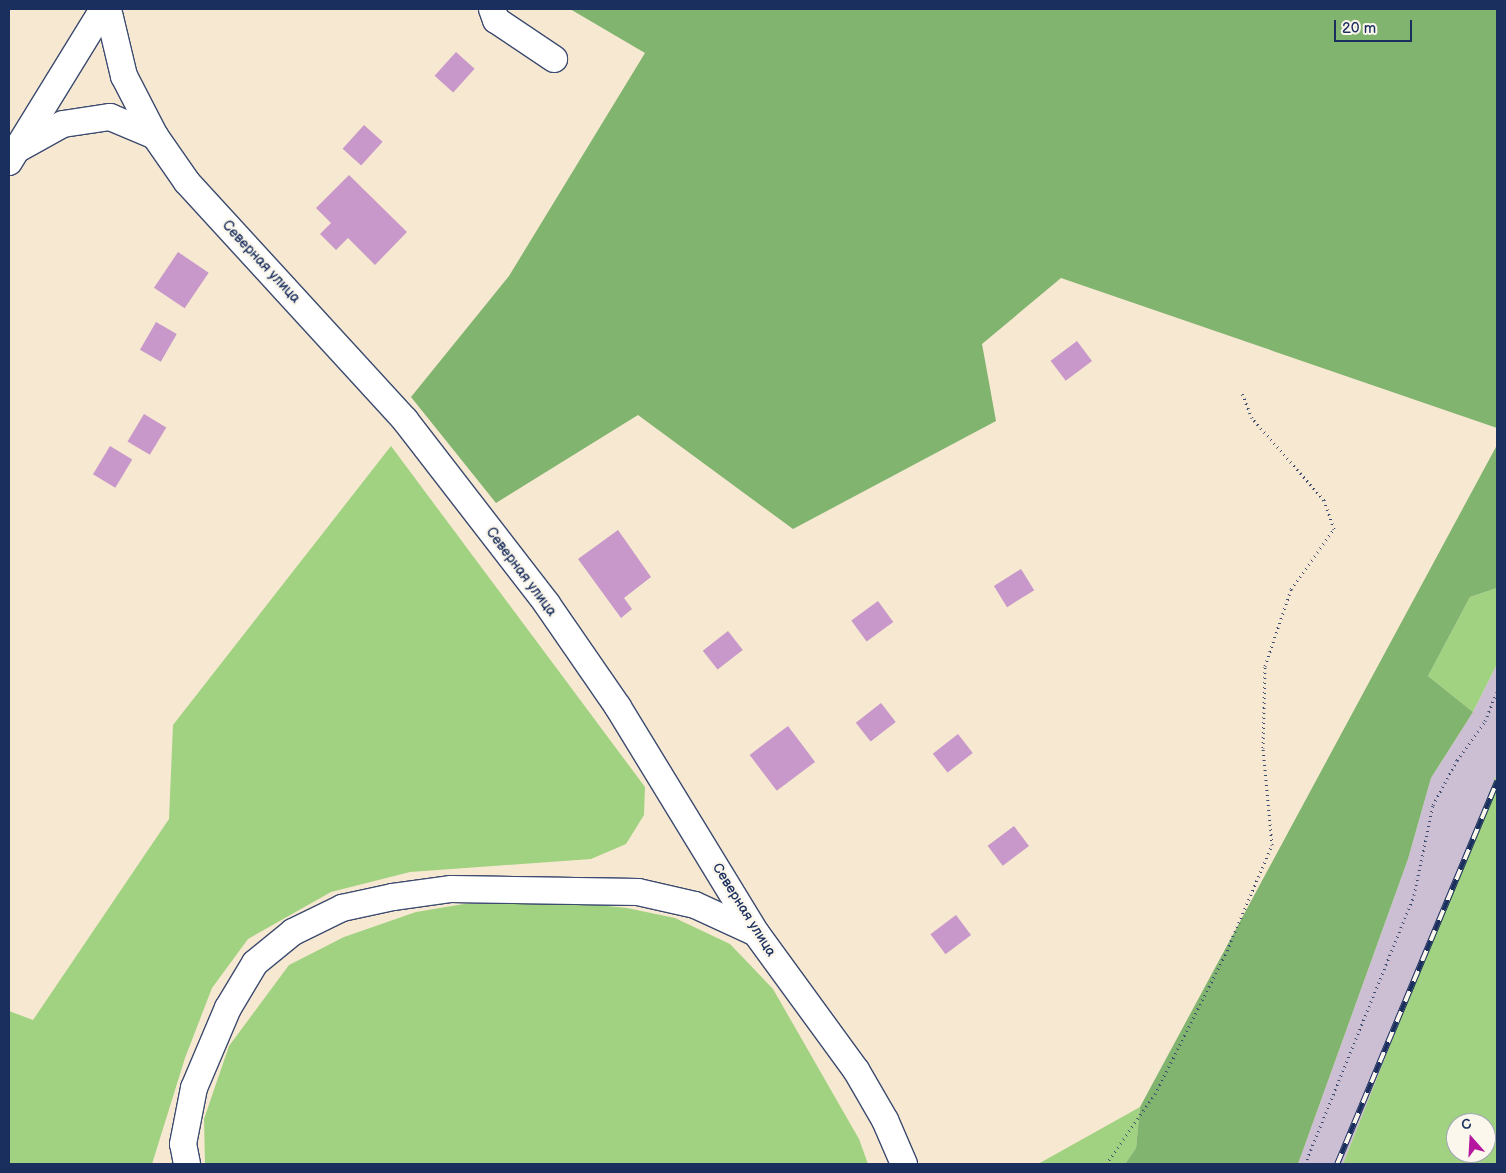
<!DOCTYPE html>
<html>
<head>
<meta charset="utf-8">
<style>
  body { margin:0 }
  #map { position:relative; width:1506px; height:1173px; overflow:hidden; background:#f7e8d2; font-family:"Balsamiq Sans",sans-serif }
  div>[style] { position:absolute }
  [style*='--x'] { left:calc(var(--x)*1px); top:calc(var(--y)*1px); width:calc(var(--w)*1px); rotate:calc(var(--a)*1deg) }
  .industrial>* { inset:0; background:#ccbfd4 }
  .green>* { inset:0; background:#a1d281 }
  .forest>* { inset:0; background:#80b46f }
  .building>* { inset:0; background:#c798c9; transform-origin:0 0 }
  .path>* { height:3px; margin-top:-1.5px; transform-origin:0; background:repeating-linear-gradient(90deg,#3c4b6f 0 1px,transparent 0 5px) }
  .roads { filter:drop-shadow(1px 0 #3c4b6f) drop-shadow(-1px 0 #3c4b6f) drop-shadow(0 1px #3c4b6f) drop-shadow(0 -1px #3c4b6f) }
  .minor>* { height:26px; margin:-13px; padding:0 13px; transform-origin:13px; border-radius:13px; background:#fff }
  .rail>* { height:5.5px; margin-top:-2.75px; transform-origin:0; background:repeating-linear-gradient(90deg,#fbf7ec 0 11px,#1b2f5e 0 22px); box-sizing:border-box; border-block:1px solid #1b2f5e }
  span { translate:-50% -50%; white-space:nowrap; text-align:center; line-height:1.15; -webkit-text-stroke:5px #fbf7ec; paint-order:stroke }
  .street-label { font-size:14px; color:#1b2f5e }
  .frame { position:absolute; inset:0; border:10px solid #1b2f5e; pointer-events:none }
  .north { position:absolute; left:1446px; top:1113px; width:50px; height:50px; box-sizing:border-box; background:#fbf7ec; border:1px solid #a1a7b3; border-radius:50%; rotate:341deg; font-size:14px; font-weight:700; line-height:20px; text-align:center; color:#1b2f5e }
  .north::after { content:''; display:block; margin:auto; width:18px; height:22px; background:#b5179e; clip-path:polygon(50% 0,100% 100%,50% 72%,0 100%) }
  .scale { position:absolute; left:1334px; top:20px; width:78px; height:22px; box-sizing:border-box; border:2px solid #1b2f5e; border-top:0; padding-left:6px; font-size:15px; line-height:18px; white-space:nowrap; color:#1b2f5e; -webkit-text-stroke:4px #fbf7ec; paint-order:stroke }
</style>
</head>
<body>
<div id="map">
  <div class="industrial">
    <i style="clip-path:polygon(1497px 664px,1497px 774px,1343px 1164px,1298px 1164px,1408px 859px,1431px 778px,1473px 712px)"></i>
  </div>
  <div class="green">
    <i style="clip-path:polygon(391px 446px,645px 787px,644px 815px,626px 844px,591px 859px,410px 872px,331px 892px,248px 939px,212px 988px,185px 1058px,152px 1164px,9px 1164px,9px 1011px,33px 1020px,169px 819px,173px 725px)"></i>
    <i style="clip-path:polygon(1497px 588px,1497px 664px,1473px 712px,1428px 676px,1470px 597px)"></i>
    <i style="clip-path:polygon(evenodd,1497px 774px,1497px 1164px,1343px 1164px,1497px 774px,1456px 1123px,1486px 1123px,1486px 1153px,1456px 1153px,1456px 1123px)"></i>
    <i style="clip-path:polygon(577px 903px,627px 908px,675px 918px,730px 944px,773px 989px,859px 1139px,868px 1164px,205px 1164px,204px 1119px,229px 1046px,289px 965px,344px 937px,416px 912px,464px 904px)"></i>
    <i style="clip-path:polygon(1140px 1107px,1136px 1148px,1125px 1164px,1038px 1164px)"></i>
  </div>
  <div class="forest">
    <i style="clip-path:polygon(570px 9px,1497px 9px,1497px 428px,1061px 278px,982px 344px,996px 421px,793px 529px,638px 415px,496px 503px,411px 397px,509px 276px,645px 53px)"></i>
    <i style="clip-path:polygon(1497px 445px,1497px 588px,1470px 597px,1428px 676px,1473px 712px,1431px 778px,1408px 859px,1298px 1164px,1125px 1164px,1136px 1148px,1140px 1107px)"></i>
  </div>
  <div class="building">
    <i style="left:456px;top:52px;width:25px;height:32px;rotate:42deg"></i>
    <i style="left:364px;top:125px;width:25px;height:32px;rotate:42deg"></i>
    <i style="clip-path:polygon(349px 175px,407px 232px,375px 265px,348px 238px,336px 250px,320px 234px,331px 223px,316px 208px)"></i>
    <i style="left:178px;top:252px;width:37px;height:43px;rotate:34deg"></i>
    <i style="left:156px;top:322px;width:24px;height:32px;rotate:30deg"></i>
    <i style="left:1077px;top:341px;width:25px;height:33px;rotate:53deg"></i>
    <i style="left:144px;top:414px;width:26px;height:32px;rotate:31deg"></i>
    <i style="left:110px;top:446px;width:26px;height:33px;rotate:31deg"></i>
    <i style="clip-path:polygon(618px 530px,651px 577px,624px 598px,632px 609px,621px 618px,578px 559px)"></i>
    <i style="left:1021px;top:569px;width:25px;height:32px;rotate:58deg"></i>
    <i style="left:878px;top:601px;width:26px;height:33px;rotate:54deg"></i>
    <i style="left:728px;top:631px;width:24px;height:32px;rotate:52deg"></i>
    <i style="left:881px;top:703px;width:24px;height:32px;rotate:52deg"></i>
    <i style="left:788px;top:726px;width:45px;height:48px;rotate:53deg"></i>
    <i style="left:958px;top:734px;width:24px;height:32px;rotate:52deg"></i>
    <i style="left:1014px;top:826px;width:25px;height:33px;rotate:53deg"></i>
    <i style="left:956px;top:915px;width:25px;height:32px;rotate:53deg"></i>
  </div>
  <div class="path">
    <i style="--x:1106;--y:1164;--w:85;--a:-55"></i>
    <i style="--x:1155;--y:1094;--w:156;--a:-63.3"></i>
    <i style="--x:1225;--y:955;--w:120;--a:-66.9"></i>
    <i style="--x:1272;--y:845;--w:97;--a:-95.3"></i>
    <i style="--x:1263;--y:748;--w:82;--a:-88.6"></i>
    <i style="--x:1265;--y:666;--w:81;--a:-71.3"></i>
    <i style="--x:1291;--y:589;--w:74;--a:-54.4"></i>
    <i style="--x:1334;--y:529;--w:31;--a:-109"></i>
    <i style="--x:1324;--y:500;--w:109;--a:-131.3"></i>
    <i style="--x:1252;--y:418;--w:29;--a:-112"></i>
    <i style="--x:1305;--y:1164;--w:290;--a:-67.9"></i>
    <i style="--x:1414;--y:895;--w:92;--a:-78.1"></i>
    <i style="--x:1433;--y:805;--w:51;--a:-61.9"></i>
    <i style="--x:1457;--y:760;--w:48;--a:-54.3"></i>
    <i style="--x:1485;--y:721;--w:31;--a:-68"></i>
  </div>
  <div class="roads">
    <div class="minor">
      <i style="--x:108;--y:9;--w:69;--a:76.6"></i>
      <i style="--x:124;--y:76;--w:68;--a:62.7"></i>
      <i style="--x:155;--y:136;--w:56;--a:55.2"></i>
      <i style="--x:187;--y:182;--w:323;--a:47.5"></i>
      <i style="--x:405;--y:420;--w:232;--a:52.3"></i>
      <i style="--x:547;--y:604;--w:125;--a:55.4"></i>
      <i style="--x:618;--y:707;--w:265;--a:58.6"></i>
      <i style="--x:756;--y:933;--w:170;--a:53.9"></i>
      <i style="--x:856;--y:1070;--w:58;--a:59.9"></i>
      <i style="--x:885;--y:1120;--w:48;--a:66.6"></i>
      <i style="--x:492;--y:9;--w:12;--a:70"></i>
      <i style="--x:496;--y:20;--w:70;--a:33.9"></i>
      <i style="--x:18;--y:149;--w:51;--a:-29.1"></i>
      <i style="--x:63;--y:124;--w:48;--a:-8.5"></i>
      <i style="--x:110;--y:117;--w:49;--a:22.9"></i>
      <i style="--x:9;--y:162;--w:180;--a:-58.4"></i>
      <i style="--x:187;--y:1164;--w:20;--a:-101"></i>
      <i style="--x:183;--y:1144;--w:57;--a:-78.9"></i>
      <i style="--x:194;--y:1088;--w:87;--a:-67"></i>
      <i style="--x:228;--y:1008;--w:52;--a:-59"></i>
      <i style="--x:255;--y:963;--w:49;--a:-39.2"></i>
      <i style="--x:293;--y:932;--w:55;--a:-26.1"></i>
      <i style="--x:342;--y:908;--w:52;--a:-12.2"></i>
      <i style="--x:393;--y:897;--w:59;--a:-7.9"></i>
      <i style="--x:451;--y:889;--w:187;--a:0.9"></i>
      <i style="--x:638;--y:892;--w:58;--a:12.8"></i>
      <i style="--x:695;--y:905;--w:67;--a:24.7"></i>
    </div>
  </div>
  <div class="rail">
    <i style="--x:1337;--y:1164;--w:415;--a:-67.3"></i>
  </div>
  <div class="street-label">
    <span style="left:261px;top:262px;rotate:47deg">Северная улица</span>
    <span style="left:521px;top:572px;rotate:53deg">Северная улица</span>
    <span style="left:744px;top:910px;rotate:58deg">Северная улица</span>
  </div>
  <div class="frame"></div>
  <div class="north">С</div>
  <div class="scale">20 m</div>
</div>
</body>
</html>
